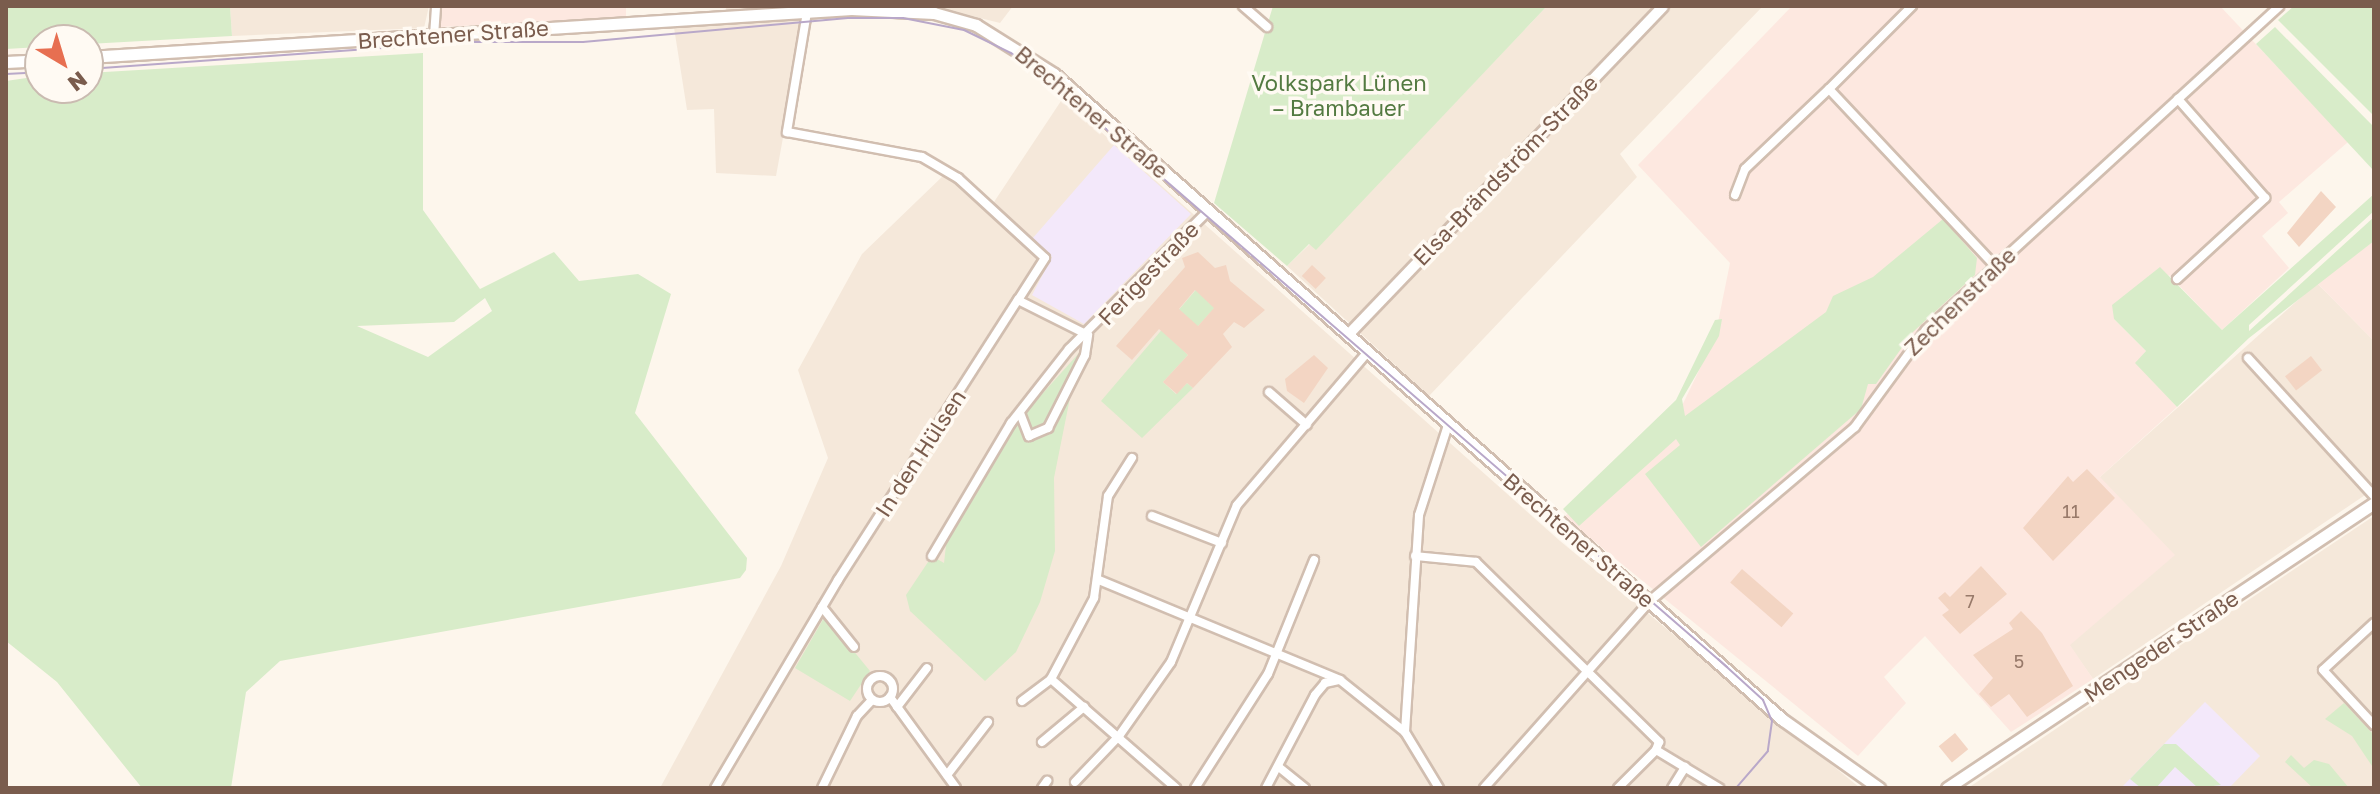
<!DOCTYPE html>
<html>
<head>
<meta charset="utf-8">
<style>
  body { margin:0 }
  #map { position:relative; width:2380px; height:794px; overflow:hidden; background:#fdf6ec; font-family:"Golos Text",sans-serif }
  div>[style] { position:absolute }
  [style*='--x'] { left:calc(var(--x)*1px); top:calc(var(--y)*1px); width:calc(var(--w)*1px); rotate:calc(var(--a)*1deg) }
  .residential>* { inset:0; background:#f5e8da }
  .commercial>* { inset:0; background:#fde8e0 }
  .education>* { inset:0; background:#f3e8fa }
  .green>* { inset:0; background:#d8ecc9 }
  .building>* { inset:0; background:#f3d5c3; transform-origin:0 0 }
  .roads { filter:drop-shadow(2px 0 #d1beb0) drop-shadow(-2px 0 #d1beb0) drop-shadow(0 2px #d1beb0) drop-shadow(0 -2px #d1beb0) }
  .minor>* { height:8px; margin:-4px; padding:0 4px; transform-origin:4px; border-radius:4px; background:#fff }
  .minor>.ring { margin:-4px; padding:0; box-sizing:content-box; background:none; border:8px solid #fff; border-radius:50% }
  .tertiary>* { height:10px; margin:-5px; padding:0 5px; transform-origin:5px; border-radius:5px; background:#fff }
  .secondary>* { height:11px; margin:-5.5px; padding:0 5.5px; transform-origin:5.5px; border-radius:5.5px; background:#fff }
  .tram>* { height:2px; margin:-1px; padding:0 1px; transform-origin:1px; border-radius:1px; background:#b9a8c9 }
  span { translate:-50% -50%; white-space:nowrap; text-align:center; line-height:1.15; -webkit-text-stroke:7px #fffaf3; paint-order:stroke }
  .number-label { font-size:18px; color:#987a6a }
  .number-label span { -webkit-text-stroke-width:0 }
  .street-label { font-size:22px; color:#7a5c4d }
  .park-label { font-size:22px; color:#537a41 }
  .frame { position:absolute; inset:0; border:8px solid #7a5c4d; pointer-events:none }
  .north { position:absolute; left:24px; top:24px; width:80px; height:80px; box-sizing:border-box; background:#fffaf3; border:2px solid #cabbb1; border-radius:50%; rotate:142deg; font-size:22px; font-weight:700; line-height:32px; text-align:center; color:#7a5c4d }
  .north::after { content:''; display:block; margin:auto; width:28px; height:36px; background:#e76f51; clip-path:polygon(50% 0,100% 100%,50% 72%,0 100%) }
</style>
</head>
<body>
<div id="map">
  <div class="residential">
    <i style="clip-path:polygon(230px 6px,429px 6px,424px 28px,232px 36px)"></i>
    <i style="clip-path:polygon(726px 6px,807px 6px,776px 176px,716px 173px,714px 109px,687px 110px,672px 15px,726px 12px)"></i>
    <i style="clip-path:polygon(932px 6px,1013px 6px,1000px 23px)"></i>
    <i style="clip-path:polygon(1547px 6px,1763px 6px,1620px 154px,1637px 177px,1429px 396px,1287px 266px,1310px 244px,1316px 249px)"></i>
    <i style="clip-path:polygon(1063px 98px,1560px 541px,1860px 788px,660px 788px,781px 566px,828px 458px,798px 370px,862px 254px,945px 174px,988px 211px)"></i>
    <i style="clip-path:polygon(2317px 283px,2374px 341px,2374px 489px,2093px 679px,2069px 645px,2092px 624px,2100px 477px)"></i>
    <i style="clip-path:polygon(2374px 516px,2374px 788px,1968px 788px,2109px 693px)"></i>
  </div>
  <div class="commercial">
    <i style="clip-path:polygon(441px 6px,626px 6px,626px 18px,440px 27px)"></i>
    <i style="clip-path:polygon(1792px 6px,2220px 6px,2348px 142px,2279px 202px,2288px 213px,2262px 236px,2289px 268px,2222px 330px,2169px 275px,2114px 319px,2146px 351px,2136px 363px,2177px 407px,2100px 477px,2175px 555px,2070px 645px,2093px 679px,2011px 732px,1925px 636px,1884px 677px,1906px 703px,1858px 756px,1564px 517px,1679px 412px,1715px 337px,1730px 263px,1638px 165px)"></i>
    <i style="clip-path:polygon(2374px 241px,2374px 341px,2317px 283px)"></i>
  </div>
  <div class="education">
    <i style="clip-path:polygon(1114px 145px,1191px 214px,1084px 324px,1032px 295px,1052px 257px,1032px 239px)"></i>
    <i style="clip-path:polygon(2205px 702px,2260px 756px,2229px 788px,2121px 788px)"></i>
  </div>
  <div class="green">
    <i style="clip-path:polygon(6px 6px,230px 6px,232px 36px,88px 44px,40px 40px,40px 47px,6px 49px)"></i>
    <i style="clip-path:polygon(1273px 6px,1547px 6px,1316px 250px,1309px 244px,1287px 266px,1214px 203px)"></i>
    <i style="clip-path:polygon(2294px 6px,2374px 6px,2374px 116px,2278px 20px)"></i>
    <i style="clip-path:polygon(2275px 27px,2374px 127px,2374px 171px,2256px 44px)"></i>
    <i style="clip-path:polygon(evenodd,423px 53px,423px 210px,480px 289px,554px 252px,579px 281px,638px 274px,671px 294px,635px 413px,747px 558px,746px 570px,740px 578px,280px 661px,246px 692px,231px 788px,142px 788px,57px 682px,6px 641px,6px 81px,40px 76px,40px 88px,88px 88px,88px 73px,423px 53px,485px 298px,492px 311px,428px 357px,357px 326px,454px 322px,485px 298px)"></i>
    <i style="clip-path:polygon(2374px 194px,2374px 211px,2249px 325px,2249px 331px,2374px 217px,2374px 241px,2249px 338px,2177px 407px,2135px 363px,2146px 351px,2114px 319px,2112px 305px,2160px 267px,2222px 330px)"></i>
    <i style="clip-path:polygon(1943px 219px,1977px 258px,1975px 275px,1913px 332px,1876px 384px,1868px 384px,1861px 409px,1701px 547px,1645px 474px,1680px 445px,1676px 439px,1579px 526px,1563px 509px,1676px 400px,1715px 320px,1722px 319px,1719px 336px,1682px 399px,1685px 416px,1826px 312px,1833px 296px,1873px 277px)"></i>
    <i style="clip-path:polygon(1200px 285px,1209px 303px,1221px 301px,1198px 326px,1169px 337px,1188px 355px,1163px 382px,1176px 394px,1187px 383px,1193px 388px,1142px 438px,1101px 401px)"></i>
    <i style="clip-path:polygon(1079px 353px,1054px 478px,1055px 551px,1040px 602px,1016px 652px,985px 681px,910px 611px,906px 595px,932px 556px,944px 563px,947px 536px,1015px 424px)"></i>
    <i style="clip-path:polygon(825px 616px,870px 671px,850px 701px,795px 668px)"></i>
    <i style="clip-path:polygon(2344px 703px,2374px 735px,2374px 769px,2352px 736px,2325px 719px)"></i>
    <i style="clip-path:polygon(2164px 744px,2176px 744px,2221px 785px,2198px 788px,2175px 767px,2156px 788px,2141px 788px,2130px 779px)"></i>
    <i style="clip-path:polygon(2291px 755px,2304px 768px,2314px 760px,2329px 764px,2349px 788px,2313px 788px,2285px 762px)"></i>
  </div>
  <div class="building">
    <i style="clip-path:polygon(2321px 191px,2336px 207px,2299px 247px,2287px 233px)"></i>
    <i style="clip-path:polygon(evenodd,1198px 252px,1215px 268px,1226px 265px,1230px 281px,1265px 310px,1244px 328px,1234px 322px,1223px 334px,1232px 347px,1193px 388px,1187px 383px,1177px 394px,1163px 382px,1188px 355px,1159px 329px,1132px 360px,1116px 346px,1185px 267px,1182px 258px,1198px 252px,1195px 290px,1214px 308px,1198px 326px,1179px 309px,1195px 290px)"></i>
    <i style="left:1312px;top:265px;width:19px;height:15px;rotate:43deg"></i>
    <i style="clip-path:polygon(1314px 355px,1328px 368px,1304px 403px,1287px 391px,1285px 379px)"></i>
    <i style="left:2311px;top:356px;width:18px;height:33px;rotate:52deg"></i>
    <i style="clip-path:polygon(2087px 469px,2115px 498px,2053px 561px,2023px 528px,2068px 476px,2073px 482px)"></i>
    <i style="clip-path:polygon(1981px 566px,2007px 594px,1960px 634px,1942px 615px,1949px 610px,1938px 598px,1945px 592px,1950px 597px)"></i>
    <i style="left:1742px;top:569px;width:68px;height:18px;rotate:41deg"></i>
    <i style="clip-path:polygon(2021px 611px,2042px 633px,2073px 686px,2027px 717px,2009px 694px,1991px 707px,1979px 694px,1993px 678px,1973px 655px,2013px 629px,2009px 623px)"></i>
    <i style="left:1955px;top:733px;width:21px;height:21px;rotate:51deg"></i>
  </div>
  <div class="roads">
    <div class="minor">
      <i style="--x:1243;--y:6;--w:32;--a:41"></i>
      <i style="--x:1912;--y:6;--w:117;--a:135"></i>
      <i style="--x:1829;--y:89;--w:243;--a:46.8"></i>
      <i style="--x:807;--y:12;--w:122;--a:99.5"></i>
      <i style="--x:787;--y:132;--w:137;--a:10.5"></i>
      <i style="--x:922;--y:157;--w:42;--a:30.3"></i>
      <i style="--x:958;--y:178;--w:118;--a:42.6"></i>
      <i style="--x:1045;--y:258;--w:50;--a:122.7"></i>
      <i style="--x:434;--y:36;--w:30;--a:-86"></i>
      <i style="--x:1735;--y:195;--w:28;--a:-69"></i>
      <i style="--x:1745;--y:169;--w:116;--a:-43.6"></i>
      <i style="--x:2177;--y:279;--w:120;--a:-42.6"></i>
      <i style="--x:2265;--y:198;--w:132;--a:-131.3"></i>
      <i style="--x:2248;--y:358;--w:187;--a:47.6"></i>
      <i style="--x:1269;--y:392;--w:50;--a:41"></i>
      <i style="--x:1020;--y:413;--w:25;--a:69"></i>
      <i style="--x:1029;--y:436;--w:21;--a:-23"></i>
      <i style="--x:1048;--y:428;--w:82;--a:-63.1"></i>
      <i style="--x:1085;--y:355;--w:20;--a:-81"></i>
      <i style="--x:1152;--y:516;--w:75;--a:21.1"></i>
      <i style="--x:932;--y:556;--w:155;--a:-59.3"></i>
      <i style="--x:1011;--y:423;--w:94;--a:-51.9"></i>
      <i style="--x:1069;--y:349;--w:196;--a:-44.8"></i>
      <i style="--x:1415;--y:556;--w:61;--a:5.6"></i>
      <i style="--x:1476;--y:562;--w:257;--a:44.5"></i>
      <i style="--x:1659;--y:742;--w:9;--a:111"></i>
      <i style="--x:1656;--y:750;--w:74;--a:31.1"></i>
      <i style="--x:1099;--y:580;--w:261;--a:22.5"></i>
      <i style="--x:1340;--y:680;--w:83;--a:38.7"></i>
      <i style="--x:822;--y:607;--w:51;--a:51.3"></i>
      <i style="--x:2374;--y:623;--w:69;--a:137.3"></i>
      <i style="--x:2323;--y:670;--w:75;--a:47.2"></i>
      <i class="ring" style="left:867px;top:676px;width:18px;height:18px"></i>
      <i style="--x:1051;--y:679;--w:166;--a:41.1"></i>
      <i style="--x:890;--y:697;--w:112;--a:54"></i>
      <i style="--x:1022;--y:701;--w:36;--a:-37"></i>
      <i style="--x:1051;--y:679;--w:92;--a:-62"></i>
      <i style="--x:1094;--y:598;--w:103;--a:-82.2"></i>
      <i style="--x:1108;--y:496;--w:45;--a:-57.7"></i>
      <i style="--x:897;--y:707;--w:49;--a:-52.4"></i>
      <i style="--x:1042;--y:742;--w:55;--a:-39.8"></i>
      <i style="--x:1280;--y:768;--w:32;--a:39"></i>
      <i style="--x:947;--y:775;--w:67;--a:-52.3"></i>
      <i style="--x:1075;--y:782;--w:64;--a:-46.3"></i>
      <i style="--x:1119;--y:736;--w:90;--a:-54.9"></i>
      <i style="--x:1171;--y:662;--w:170;--a:-67.2"></i>
      <i style="--x:1237;--y:505;--w:200;--a:-49.5"></i>
      <i style="--x:715;--y:788;--w:242;--a:-59.4"></i>
      <i style="--x:838;--y:580;--w:333;--a:-57.3"></i>
      <i style="--x:1018;--y:300;--w:78;--a:26.6"></i>
      <i style="--x:822;--y:788;--w:80;--a:-64.1"></i>
      <i style="--x:857;--y:716;--w:22;--a:-47"></i>
      <i style="--x:1042;--y:788;--w:9;--a:-54"></i>
      <i style="--x:1195;--y:788;--w:135;--a:-57.4"></i>
      <i style="--x:1268;--y:674;--w:123;--a:-68"></i>
      <i style="--x:1266;--y:788;--w:105;--a:-62.2"></i>
      <i style="--x:1315;--y:695;--w:16;--a:-50"></i>
      <i style="--x:1325;--y:683;--w:14;--a:-12"></i>
      <i style="--x:1439;--y:788;--w:66;--a:-121.3"></i>
      <i style="--x:1405;--y:732;--w:217;--a:-86.3"></i>
      <i style="--x:1419;--y:515;--w:95;--a:-72.1"></i>
      <i style="--x:1484;--y:788;--w:251;--a:-48.4"></i>
      <i style="--x:1651;--y:600;--w:267;--a:-40.3"></i>
      <i style="--x:1855;--y:427;--w:120;--a:-53.8"></i>
      <i style="--x:1926;--y:330;--w:479;--a:-42.5"></i>
      <i style="--x:1618;--y:788;--w:54;--a:-45"></i>
      <i style="--x:1672;--y:788;--w:25;--a:-58"></i>
    </div>
    <div class="tertiary">
      <i style="--x:1348;--y:335;--w:455;--a:-46.2"></i>
    </div>
    <div class="secondary">
      <i style="--x:88;--y:57;--w:765;--a:-3.6"></i>
      <i style="--x:851;--y:9;--w:83;--a:2.8"></i>
      <i style="--x:934;--y:13;--w:44;--a:15.9"></i>
      <i style="--x:976;--y:25;--w:92;--a:32.1"></i>
      <i style="--x:1054;--y:74;--w:974;--a:41.55"></i>
      <i style="--x:1783;--y:720;--w:118;--a:35.3"></i>
      <i style="--x:6;--y:62;--w:34;--a:-3"></i>
      <i style="--x:1947;--y:788;--w:513;--a:-33.72"></i>
    </div>
  </div>
  <div class="tram">
    <i style="--x:88;--y:69;--w:379;--a:-4.1"></i>
    <i style="--x:466;--y:42;--w:117;--a:0"></i>
    <i style="--x:583;--y:42;--w:266;--a:-5.2"></i>
    <i style="--x:848;--y:18;--w:55;--a:0"></i>
    <i style="--x:903;--y:18;--w:62;--a:11.1"></i>
    <i style="--x:964;--y:30;--w:52;--a:26.1"></i>
    <i style="--x:1011;--y:53;--w:71;--a:37"></i>
    <i style="--x:1068;--y:96;--w:872;--a:40.91"></i>
    <i style="--x:6;--y:74;--w:34;--a:-3"></i>
    <i style="--x:1718;--y:659;--w:61;--a:42.3"></i>
    <i style="--x:1763;--y:700;--w:23;--a:67"></i>
    <i style="--x:1772;--y:721;--w:30;--a:98"></i>
    <i style="--x:1768;--y:751;--w:49;--a:130.9"></i>
  </div>
  <div class="number-label">
    <span style="left:2071px;top:511px">11</span>
    <span style="left:1970px;top:601px">7</span>
    <span style="left:2019px;top:661px">5</span>
  </div>
  <div class="street-label">
    <span style="left:453px;top:34px;rotate:-4deg">Brechtener Straße</span>
    <span style="left:1092px;top:112px;rotate:40deg">Brechtener Straße</span>
    <span style="left:1505px;top:170px;rotate:-46deg">Elsa-Brändström-Straße</span>
    <span style="left:1148px;top:273px;rotate:-46deg">Ferigestraße</span>
    <span style="left:1960px;top:301px;rotate:-44deg">Zechenstraße</span>
    <span style="left:920px;top:453px;rotate:-57deg">In den Hülsen</span>
    <span style="left:1579px;top:540px;rotate:41deg">Brechtener Straße</span>
    <span style="left:2161px;top:646px;rotate:-34deg">Mengeder Straße</span>
  </div>
  <div class="park-label">
    <span style="left:1339px;top:95px">Volkspark Lünen<br>– Brambauer</span>
  </div>
  <div class="frame"></div>
  <div class="north">N</div>
</div>
</body>
</html>
